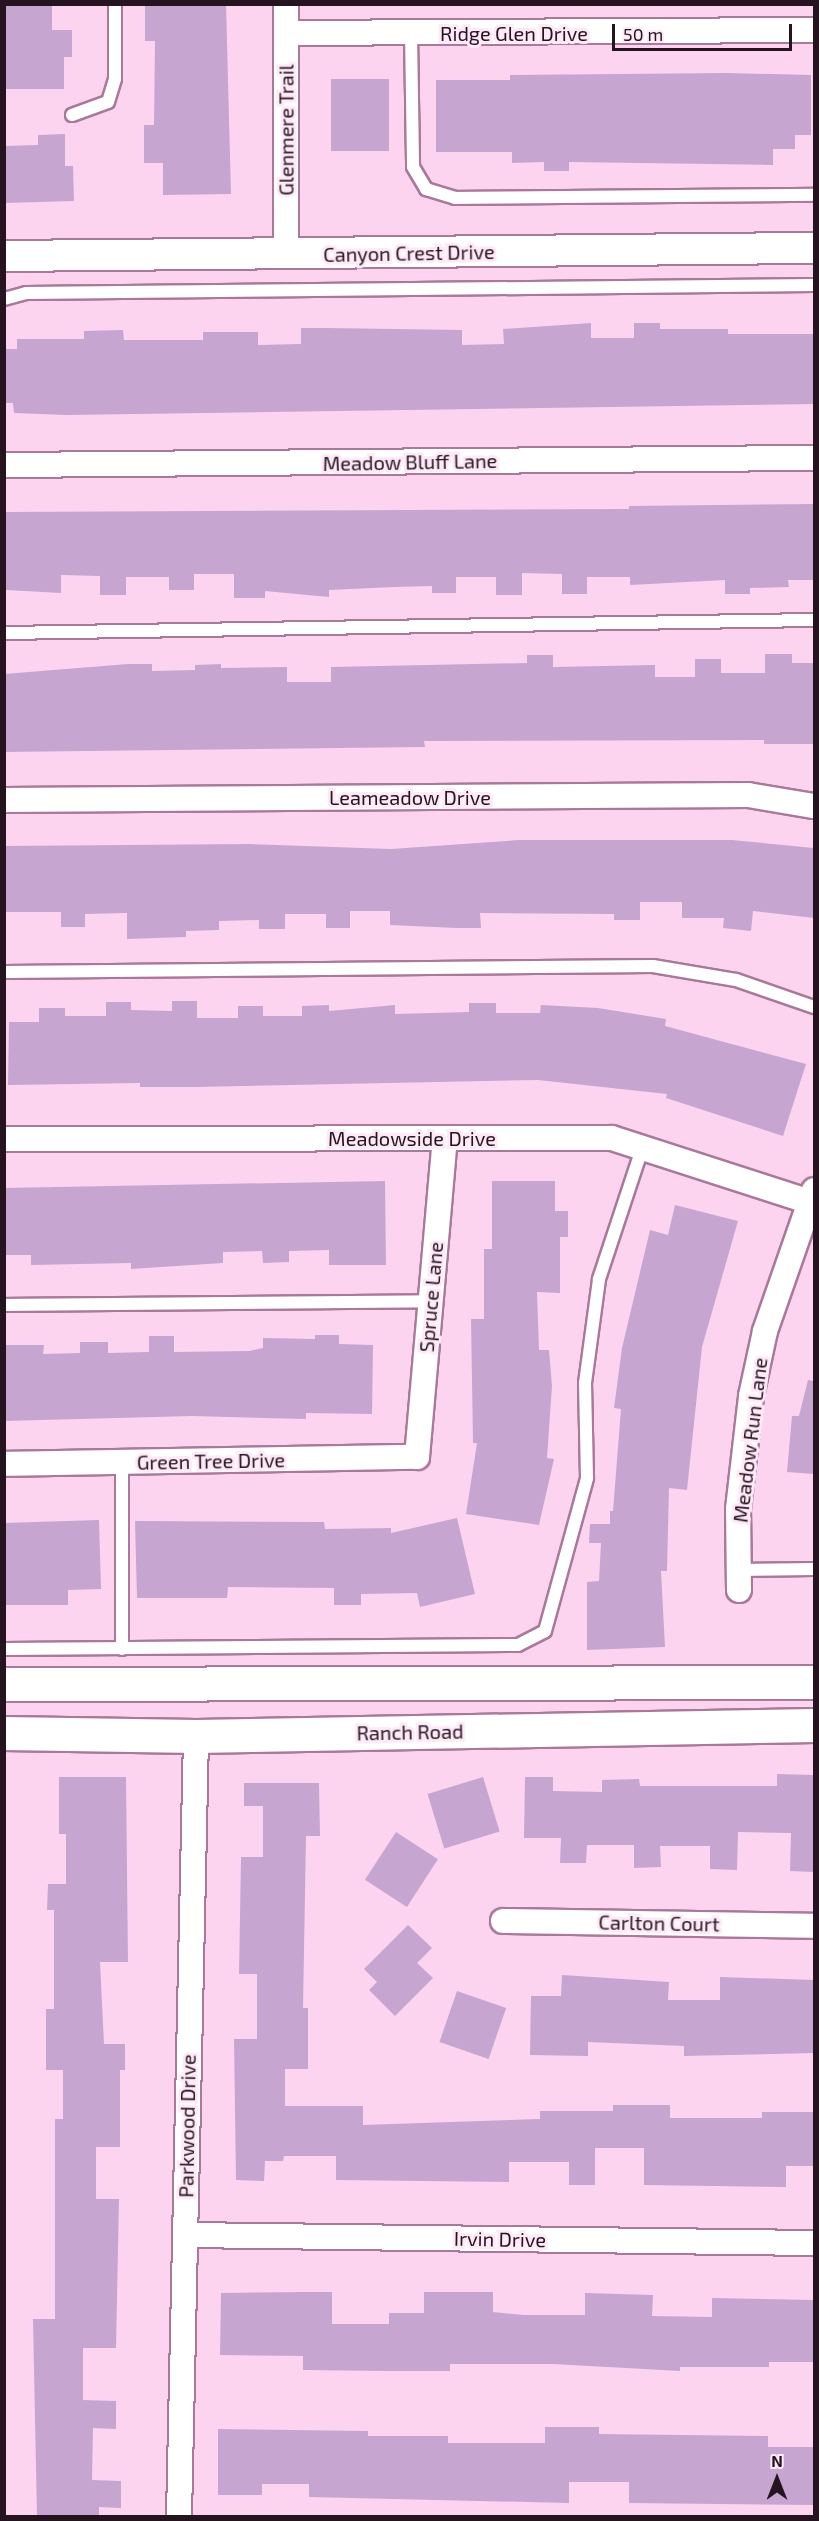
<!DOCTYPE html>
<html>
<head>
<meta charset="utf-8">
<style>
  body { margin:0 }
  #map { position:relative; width:819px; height:2521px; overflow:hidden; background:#fdd4f0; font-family:"Exo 2",sans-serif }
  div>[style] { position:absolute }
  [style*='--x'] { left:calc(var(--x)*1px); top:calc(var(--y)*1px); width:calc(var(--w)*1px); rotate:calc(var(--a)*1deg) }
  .building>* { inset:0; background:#c7a5d1; transform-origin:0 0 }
  .roads { filter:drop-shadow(2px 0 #a87999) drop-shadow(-2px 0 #a87999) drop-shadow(0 2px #a87999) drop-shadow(0 -2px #a87999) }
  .service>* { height:12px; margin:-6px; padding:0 6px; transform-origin:6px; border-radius:6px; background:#fff }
  .minor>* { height:24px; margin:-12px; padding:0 12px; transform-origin:12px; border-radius:12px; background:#fff }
  .tertiary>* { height:30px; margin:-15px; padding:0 15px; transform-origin:15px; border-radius:15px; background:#fff }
  .secondary>* { height:33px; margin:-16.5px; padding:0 16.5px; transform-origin:16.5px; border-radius:16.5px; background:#fff }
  span { translate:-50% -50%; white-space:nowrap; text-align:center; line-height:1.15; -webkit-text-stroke:6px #fee9f6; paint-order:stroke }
  .street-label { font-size:20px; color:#251420 }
  .frame { position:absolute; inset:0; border:6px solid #251420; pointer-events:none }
  .north { position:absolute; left:747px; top:2449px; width:60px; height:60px; -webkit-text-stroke:4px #fee9f6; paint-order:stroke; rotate:0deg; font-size:16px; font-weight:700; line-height:24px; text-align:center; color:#251420 }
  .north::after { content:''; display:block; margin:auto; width:21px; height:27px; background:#251420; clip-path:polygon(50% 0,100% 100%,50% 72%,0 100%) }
  .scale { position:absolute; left:612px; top:24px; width:180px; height:27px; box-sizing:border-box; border:3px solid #251420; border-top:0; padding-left:8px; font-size:18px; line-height:21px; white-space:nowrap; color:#251420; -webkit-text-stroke:4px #fee9f6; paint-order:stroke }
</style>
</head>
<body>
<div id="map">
  <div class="building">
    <i style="clip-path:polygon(4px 4px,52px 4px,52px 30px,72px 30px,72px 57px,64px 57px,64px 89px,4px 89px)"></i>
    <i style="clip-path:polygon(145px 4px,226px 4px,231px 194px,163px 195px,163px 163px,144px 163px,144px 125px,154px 125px,155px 41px,145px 41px)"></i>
    <i style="clip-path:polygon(727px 73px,811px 75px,811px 135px,795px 135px,795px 149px,773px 149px,773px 165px,569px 162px,569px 171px,544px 171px,544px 162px,512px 163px,512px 152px,436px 152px,436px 80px,510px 80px,510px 75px)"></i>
    <i style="left:331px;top:79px;width:58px;height:72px"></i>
    <i style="clip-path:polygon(65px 134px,65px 166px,73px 166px,74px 201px,4px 203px,4px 146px,38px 145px,38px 135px)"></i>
    <i style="clip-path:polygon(591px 323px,591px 338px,634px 338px,634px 323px,660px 323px,660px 329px,728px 329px,728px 334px,814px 334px,814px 404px,66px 415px,14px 413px,13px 403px,4px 403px,4px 349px,17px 349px,17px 339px,84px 339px,84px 331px,123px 330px,124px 340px,203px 340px,203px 332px,258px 332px,258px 345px,301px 344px,301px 328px,328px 328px,462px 330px,462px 345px,504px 344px,503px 329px)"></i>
    <i style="clip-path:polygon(814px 504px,814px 580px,788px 580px,789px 587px,750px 588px,750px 594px,725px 594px,725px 580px,630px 585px,630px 577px,587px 577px,587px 594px,562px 594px,562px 574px,522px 573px,522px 595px,496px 595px,496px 577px,456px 577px,456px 593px,432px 593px,432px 586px,394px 587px,329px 590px,329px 597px,265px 591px,265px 598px,234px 598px,234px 574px,194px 574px,194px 590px,169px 590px,169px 577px,126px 577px,126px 595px,100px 595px,100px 576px,61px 575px,61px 593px,6px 590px,4px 512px,629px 509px,629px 506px)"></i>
    <i style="clip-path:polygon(765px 654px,792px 654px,792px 663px,814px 663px,814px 744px,764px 744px,764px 740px,424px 741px,425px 747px,4px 752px,4px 674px,128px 664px,152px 664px,152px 671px,195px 670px,195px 665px,221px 664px,221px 668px,287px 667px,287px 682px,331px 682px,331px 667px,527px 663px,527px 655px,553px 655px,553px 667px,655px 665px,655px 677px,695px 677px,695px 659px,721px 659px,721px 673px,765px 673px)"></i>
    <i style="clip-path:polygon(520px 840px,732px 840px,814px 848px,814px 918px,753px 911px,751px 931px,723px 928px,724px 918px,682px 918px,682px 902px,640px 902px,640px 920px,614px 920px,614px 914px,480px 913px,481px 928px,457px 928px,390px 925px,390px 911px,350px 911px,350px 928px,326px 928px,326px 914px,285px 914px,285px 929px,259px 929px,259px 920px,219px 921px,219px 930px,186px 931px,186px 937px,127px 939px,127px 913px,85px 914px,85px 927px,61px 927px,61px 912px,4px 912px,4px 846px,250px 844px,391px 849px)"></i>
    <i style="clip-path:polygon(172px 1001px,197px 1001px,197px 1018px,238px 1018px,238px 1006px,263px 1006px,263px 1016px,302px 1016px,302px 1006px,329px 1005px,329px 1011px,395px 1005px,395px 1014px,469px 1012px,469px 1003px,496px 1003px,496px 1013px,540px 1013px,541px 1005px,598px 1008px,666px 1019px,665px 1026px,806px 1064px,783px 1136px,666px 1098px,667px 1094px,538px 1080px,196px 1087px,140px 1087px,140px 1083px,8px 1085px,9px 1022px,39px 1022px,39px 1008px,65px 1008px,65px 1016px,106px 1016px,106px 1002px,131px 1002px,131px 1010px,172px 1011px)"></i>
    <i style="clip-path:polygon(385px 1181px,386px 1265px,329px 1265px,329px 1250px,289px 1251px,289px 1262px,263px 1263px,262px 1251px,223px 1252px,223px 1263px,131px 1269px,131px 1263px,31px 1265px,31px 1255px,4px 1255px,4px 1188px)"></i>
    <i style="clip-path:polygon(492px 1181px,555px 1181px,555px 1211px,568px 1211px,568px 1237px,560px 1237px,560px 1293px,537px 1292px,539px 1350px,549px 1350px,552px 1386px,547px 1458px,554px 1459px,539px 1525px,466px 1514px,477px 1443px,473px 1443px,471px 1319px,484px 1319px,484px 1249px,492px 1249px)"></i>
    <i style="clip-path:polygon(675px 1205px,738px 1221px,702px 1347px,687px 1490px,669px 1488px,667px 1571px,661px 1571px,665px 1647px,587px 1650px,587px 1582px,599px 1581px,601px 1543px,589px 1543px,590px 1524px,610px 1524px,610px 1511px,613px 1511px,621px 1409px,614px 1408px,622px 1348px,650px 1230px,668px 1235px)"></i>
    <i style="clip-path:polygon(315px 1335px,339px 1335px,339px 1344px,373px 1345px,372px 1414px,306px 1413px,306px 1419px,192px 1416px,4px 1421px,4px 1345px,44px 1345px,43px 1354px,80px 1353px,80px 1342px,108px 1342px,108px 1353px,149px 1352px,149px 1336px,174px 1336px,174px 1352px,249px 1351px,263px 1348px,263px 1338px,315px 1339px)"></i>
    <i style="clip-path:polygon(808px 1380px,814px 1381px,814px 1474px,787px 1472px,792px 1416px,799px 1416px)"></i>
    <i style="clip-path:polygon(457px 1518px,475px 1594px,420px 1607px,417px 1593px,361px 1594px,361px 1605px,334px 1605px,334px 1588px,228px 1587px,227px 1598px,137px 1598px,135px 1521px,324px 1522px,325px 1529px,391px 1528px,391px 1533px)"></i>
    <i style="clip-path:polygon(99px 1520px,101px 1589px,68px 1590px,68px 1605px,4px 1605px,4px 1523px)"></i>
    <i style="clip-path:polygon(777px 1774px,814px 1775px,814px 1872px,790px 1871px,791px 1833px,738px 1832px,737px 1870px,710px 1869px,710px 1846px,660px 1846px,661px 1867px,634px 1868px,634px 1845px,587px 1845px,586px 1863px,560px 1863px,561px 1838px,524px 1838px,525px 1777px,553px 1777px,553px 1791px,602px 1792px,602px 1780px,639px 1779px,640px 1786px,777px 1786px)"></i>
    <i style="clip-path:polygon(59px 1777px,126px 1777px,128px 1962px,100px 1962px,104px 2044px,125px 2044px,125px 2070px,120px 2070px,120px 2147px,96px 2147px,96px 2199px,119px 2199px,116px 2348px,83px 2348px,83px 2400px,116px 2401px,116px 2429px,93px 2428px,92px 2480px,121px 2481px,121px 2508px,99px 2507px,99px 2517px,37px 2517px,33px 2319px,55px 2319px,55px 2119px,63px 2119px,63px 2070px,46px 2070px,46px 2009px,54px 2009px,54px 1910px,47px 1910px,48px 1884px,66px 1884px,66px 1834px,59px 1834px)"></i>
    <i style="left:483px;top:1777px;width:57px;height:58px;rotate:73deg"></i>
    <i style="clip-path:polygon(244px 1783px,319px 1783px,320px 1836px,306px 1836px,303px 2008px,308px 2008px,308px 2069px,285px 2069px,285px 2106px,363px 2106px,363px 2125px,540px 2119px,540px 2111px,613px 2111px,613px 2105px,670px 2105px,670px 2118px,762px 2118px,762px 2112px,814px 2112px,814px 2166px,786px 2166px,786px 2187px,644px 2185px,644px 2148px,595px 2148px,595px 2185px,569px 2185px,569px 2162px,509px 2162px,509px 2182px,336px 2180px,336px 2156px,284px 2156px,283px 2161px,265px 2161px,264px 2181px,236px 2180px,234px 2039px,257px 2039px,257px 1974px,239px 1974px,241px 1857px,263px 1857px,263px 1806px,244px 1806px)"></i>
    <i style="left:396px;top:1832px;width:50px;height:57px;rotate:33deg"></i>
    <i style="clip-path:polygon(408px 1925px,432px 1948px,417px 1963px,433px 1978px,395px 2016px,369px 1990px,377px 1982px,364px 1969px)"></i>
    <i style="clip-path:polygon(562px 1975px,669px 1982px,668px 2000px,720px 2000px,720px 1977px,814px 1980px,814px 2053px,684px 2056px,684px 2046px,588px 2042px,588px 2056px,530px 2055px,531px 1996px,561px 1996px)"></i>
    <i style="left:457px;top:1991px;width:52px;height:54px;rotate:19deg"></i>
    <i style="clip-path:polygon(303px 2292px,332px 2292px,332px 2324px,389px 2324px,389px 2313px,424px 2313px,424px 2292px,493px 2292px,493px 2312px,524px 2315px,585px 2315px,585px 2293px,653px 2295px,652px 2316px,712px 2317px,712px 2298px,814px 2300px,814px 2362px,769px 2362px,769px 2367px,680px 2367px,680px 2371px,553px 2364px,450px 2364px,450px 2371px,389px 2371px,303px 2370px,303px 2356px,220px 2355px,221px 2293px)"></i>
    <i style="clip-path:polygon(545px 2427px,599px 2427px,599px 2434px,768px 2436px,768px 2447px,814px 2447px,814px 2505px,629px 2503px,629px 2482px,569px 2482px,569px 2503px,309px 2497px,309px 2484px,262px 2484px,262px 2495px,218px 2495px,218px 2429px,368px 2431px,368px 2436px,448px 2436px,448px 2443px,545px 2443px)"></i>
  </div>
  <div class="roads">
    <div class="service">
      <i style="--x:411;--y:34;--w:133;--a:89.1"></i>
      <i style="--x:413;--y:167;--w:26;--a:59"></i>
      <i style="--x:426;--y:189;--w:30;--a:17"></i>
      <i style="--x:455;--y:198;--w:359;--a:-0.5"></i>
      <i style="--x:72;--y:115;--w:38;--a:-20"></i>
      <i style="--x:108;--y:102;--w:24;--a:-73"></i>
      <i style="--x:115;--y:79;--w:75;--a:-90"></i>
      <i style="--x:4;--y:299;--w:23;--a:-15"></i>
      <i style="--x:26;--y:293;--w:788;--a:-0.58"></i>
      <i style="--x:4;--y:633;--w:810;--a:-0.92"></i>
      <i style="--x:4;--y:972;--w:649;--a:-0.53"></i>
      <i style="--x:653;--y:966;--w:84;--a:9.6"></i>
      <i style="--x:736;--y:980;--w:83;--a:19.1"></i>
      <i style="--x:4;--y:1305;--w:427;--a:-0.5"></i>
      <i style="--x:122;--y:1462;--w:187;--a:90"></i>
      <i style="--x:737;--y:1570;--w:77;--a:-0.7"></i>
      <i style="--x:4;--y:1649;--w:514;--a:-0.45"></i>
      <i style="--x:518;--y:1645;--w:30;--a:-27"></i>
      <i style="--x:545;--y:1631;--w:159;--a:-74.6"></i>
      <i style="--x:587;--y:1478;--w:95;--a:-91.2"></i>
      <i style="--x:585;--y:1383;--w:105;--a:-82.3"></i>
      <i style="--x:599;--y:1279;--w:137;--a:-71.7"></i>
    </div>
    <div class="minor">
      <i style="--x:286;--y:4;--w:251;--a:90"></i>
      <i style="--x:286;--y:33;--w:528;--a:-0.33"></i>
      <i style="--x:4;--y:465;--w:810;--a:-0.5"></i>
      <i style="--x:4;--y:800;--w:744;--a:-0.39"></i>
      <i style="--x:748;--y:795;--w:67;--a:9.5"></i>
      <i style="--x:4;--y:1139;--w:608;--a:-0.09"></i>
      <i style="--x:612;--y:1138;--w:208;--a:17.9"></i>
      <i style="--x:4;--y:1464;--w:413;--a:-1"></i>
      <i style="--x:417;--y:1457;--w:320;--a:-85"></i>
      <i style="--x:739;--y:1590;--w:81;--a:-90.7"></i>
      <i style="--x:738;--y:1509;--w:114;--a:-83.4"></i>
      <i style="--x:751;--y:1396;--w:66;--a:-77.8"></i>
      <i style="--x:765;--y:1331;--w:149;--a:-70.8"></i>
      <i style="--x:503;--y:1921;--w:311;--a:0.9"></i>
      <i style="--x:185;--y:2235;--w:629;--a:0.73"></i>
      <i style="--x:179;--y:2516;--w:780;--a:-88.75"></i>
    </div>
    <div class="tertiary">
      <i style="--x:4;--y:256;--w:810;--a:-0.57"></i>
    </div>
    <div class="secondary">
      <i style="--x:4;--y:1684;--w:810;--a:-0.14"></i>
      <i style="--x:4;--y:1733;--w:192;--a:0.9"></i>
      <i style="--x:196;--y:1736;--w:618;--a:-1.02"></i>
    </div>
  </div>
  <div class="street-label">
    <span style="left:514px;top:33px">Ridge Glen Drive</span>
    <span style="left:286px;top:130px;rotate:-90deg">Glenmere Trail</span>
    <span style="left:409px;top:253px;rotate:-1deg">Canyon Crest Drive</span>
    <span style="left:410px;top:462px;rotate:-1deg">Meadow Bluff Lane</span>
    <span style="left:410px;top:797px">Leameadow Drive</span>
    <span style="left:412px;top:1138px">Meadowside Drive</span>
    <span style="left:431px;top:1297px;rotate:-85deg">Spruce Lane</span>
    <span style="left:750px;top:1440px;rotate:-83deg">Meadow Run Lane</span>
    <span style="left:211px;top:1461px;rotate:-1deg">Green Tree Drive</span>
    <span style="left:410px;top:1732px;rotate:-1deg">Ranch Road</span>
    <span style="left:659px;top:1923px;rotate:1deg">Carlton Court</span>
    <span style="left:187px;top:2126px;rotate:-89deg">Parkwood Drive</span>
    <span style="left:500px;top:2239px;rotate:1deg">Irvin Drive</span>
  </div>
  <div class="frame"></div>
  <div class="north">N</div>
  <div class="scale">50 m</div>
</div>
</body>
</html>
